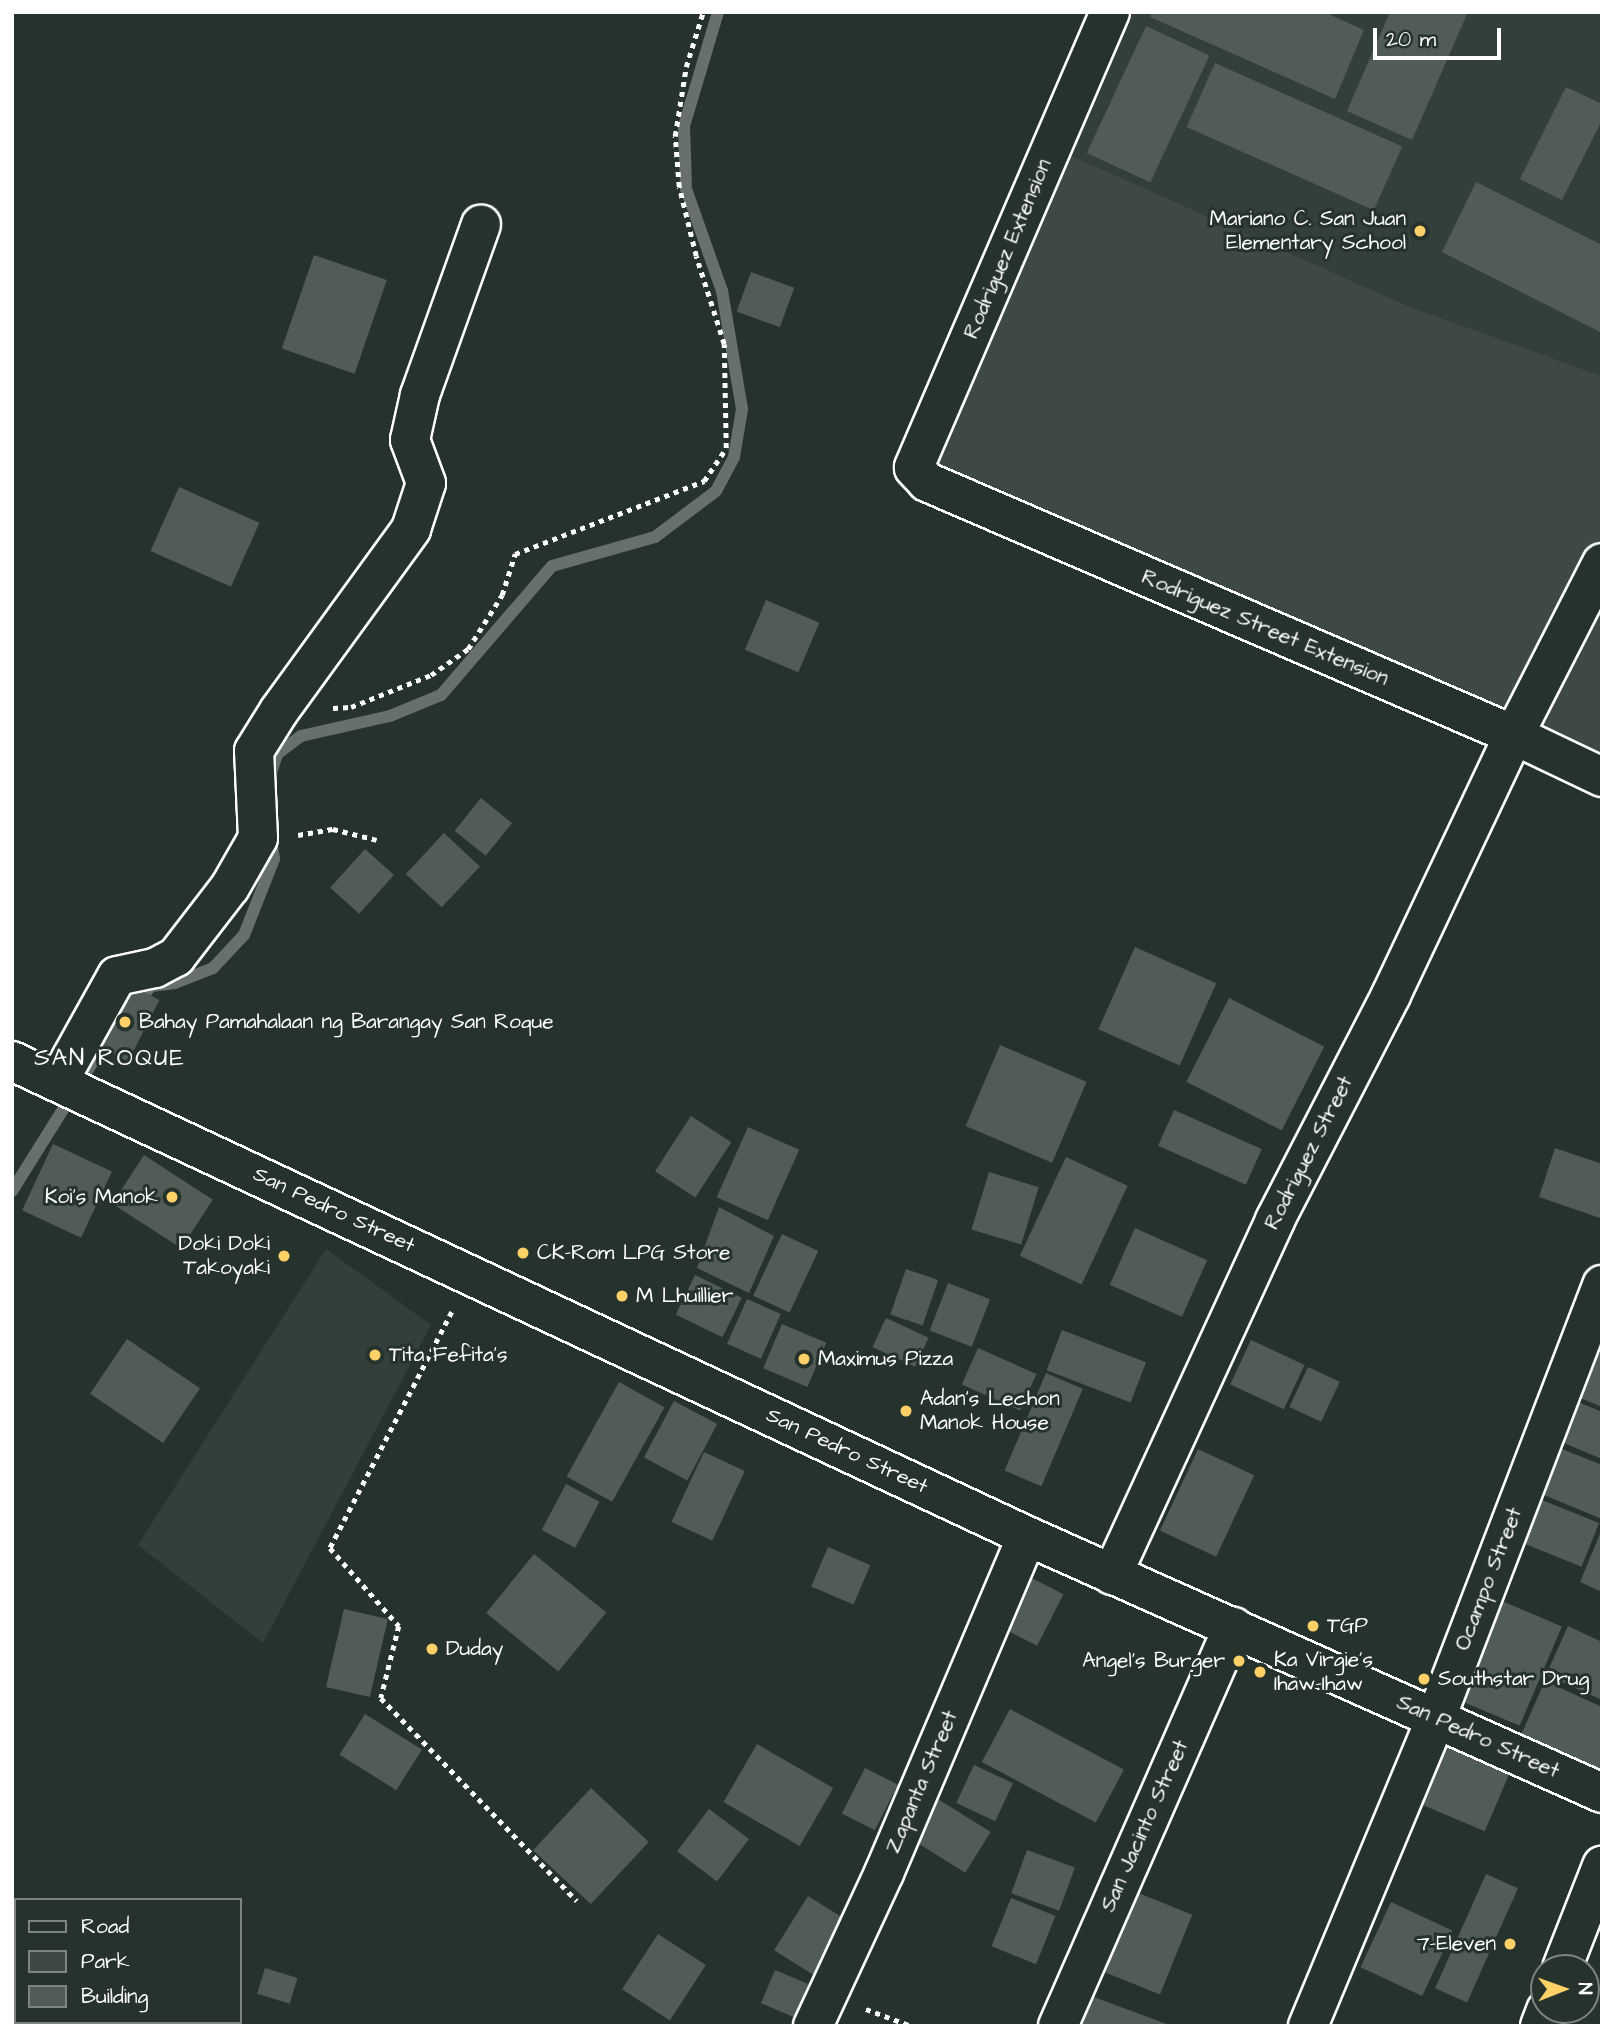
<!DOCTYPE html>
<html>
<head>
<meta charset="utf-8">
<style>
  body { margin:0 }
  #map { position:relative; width:1614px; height:2038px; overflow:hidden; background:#26332d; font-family:"Architects Daughter",sans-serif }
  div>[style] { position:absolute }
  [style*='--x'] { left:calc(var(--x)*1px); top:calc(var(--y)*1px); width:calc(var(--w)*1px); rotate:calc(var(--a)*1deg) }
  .built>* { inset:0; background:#333f3a }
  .green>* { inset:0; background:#3e4944 }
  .stream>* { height:12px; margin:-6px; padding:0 6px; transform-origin:6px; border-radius:6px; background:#67706c }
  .building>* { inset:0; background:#515c57; transform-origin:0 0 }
  .path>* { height:4.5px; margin-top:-2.25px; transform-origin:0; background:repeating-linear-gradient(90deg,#fff 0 5px,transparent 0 10px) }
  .roads { filter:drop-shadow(2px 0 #fff) drop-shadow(-2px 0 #fff) drop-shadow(0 2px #fff) drop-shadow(0 -2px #fff) }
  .minor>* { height:38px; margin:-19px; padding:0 19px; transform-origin:19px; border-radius:19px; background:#26332d }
  .major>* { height:38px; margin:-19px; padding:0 19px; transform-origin:19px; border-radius:19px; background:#26332d }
  .dots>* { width:19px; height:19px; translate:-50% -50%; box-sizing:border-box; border:4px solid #26332d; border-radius:50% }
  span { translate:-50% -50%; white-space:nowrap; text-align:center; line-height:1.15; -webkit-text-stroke:6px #26332d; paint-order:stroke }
  .poi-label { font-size:21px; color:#fff }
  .right { translate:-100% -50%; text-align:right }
  .left { translate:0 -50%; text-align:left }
  .street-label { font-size:21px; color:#fff }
  .quarter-label { font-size:24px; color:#fff; letter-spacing:2px }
  .frame { position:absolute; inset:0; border:14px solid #fff; pointer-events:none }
  .legend { position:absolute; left:14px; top:1898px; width:228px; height:126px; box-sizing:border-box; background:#26332d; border:2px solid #7d8581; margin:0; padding:9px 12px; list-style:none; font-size:21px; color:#fff }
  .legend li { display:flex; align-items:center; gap:14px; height:35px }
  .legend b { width:35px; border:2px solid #7d8581 }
  .north { position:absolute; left:1530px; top:1954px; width:70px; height:70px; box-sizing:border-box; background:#26332d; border:2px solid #7d8581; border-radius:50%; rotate:89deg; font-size:19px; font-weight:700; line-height:28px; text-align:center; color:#fff }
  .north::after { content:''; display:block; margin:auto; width:24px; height:32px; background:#ffd166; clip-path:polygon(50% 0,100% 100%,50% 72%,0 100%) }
  .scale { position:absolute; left:1373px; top:28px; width:128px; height:32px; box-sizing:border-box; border:4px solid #fff; border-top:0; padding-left:9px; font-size:21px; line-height:24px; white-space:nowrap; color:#fff; -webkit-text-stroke:5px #26332d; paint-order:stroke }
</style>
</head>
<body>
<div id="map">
  <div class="built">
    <i style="clip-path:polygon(1124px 12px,1602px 12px,1602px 376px,1408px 306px,1070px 155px)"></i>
    <i style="clip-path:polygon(326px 1249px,431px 1325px,263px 1643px,138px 1545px)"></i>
  </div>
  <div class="green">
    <i style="clip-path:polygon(1070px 155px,1408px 306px,1602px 376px,1602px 766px,929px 465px)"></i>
  </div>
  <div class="stream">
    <i style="--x:269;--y:779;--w:26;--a:-72"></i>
    <i style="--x:277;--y:754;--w:30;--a:-37"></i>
    <i style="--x:301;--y:736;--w:91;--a:-12.7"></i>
    <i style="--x:390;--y:716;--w:55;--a:-22.4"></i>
    <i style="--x:441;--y:695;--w:170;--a:-49.3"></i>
    <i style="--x:552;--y:566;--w:107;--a:-15.7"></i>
    <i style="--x:655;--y:537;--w:76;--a:-37"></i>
    <i style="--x:716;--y:491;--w:38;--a:-62"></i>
    <i style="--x:734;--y:457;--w:49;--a:-80.5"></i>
    <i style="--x:742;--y:409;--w:120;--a:-99.6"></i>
    <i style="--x:722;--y:291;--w:108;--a:-109.4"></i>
    <i style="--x:686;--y:189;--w:63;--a:-91.8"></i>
    <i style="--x:684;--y:126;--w:119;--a:-73.4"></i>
    <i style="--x:136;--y:1005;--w:24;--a:-52"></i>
    <i style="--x:151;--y:986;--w:24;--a:-7"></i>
    <i style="--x:175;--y:983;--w:41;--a:-21.5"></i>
    <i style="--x:213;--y:968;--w:45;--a:-46.8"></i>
    <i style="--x:244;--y:935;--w:82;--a:-68.5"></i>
    <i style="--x:274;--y:859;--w:24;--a:-99"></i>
    <i style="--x:12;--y:1191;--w:157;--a:-58"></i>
    <i style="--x:95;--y:1058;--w:28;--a:-52"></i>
  </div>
  <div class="building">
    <i style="clip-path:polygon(1152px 12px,1324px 12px,1364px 30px,1335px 99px,1150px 17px)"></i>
    <i style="clip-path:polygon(1390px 12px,1468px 12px,1412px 140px,1347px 111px)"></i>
    <i style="left:1146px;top:26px;width:70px;height:140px;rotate:25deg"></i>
    <i style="left:1215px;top:63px;width:205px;height:70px;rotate:24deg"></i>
    <i style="clip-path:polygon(1566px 87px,1602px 104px,1602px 120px,1562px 200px,1520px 179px)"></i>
    <i style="clip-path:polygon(1476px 182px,1602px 245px,1602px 333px,1442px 252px)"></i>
    <i style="left:314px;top:255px;width:77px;height:99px;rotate:19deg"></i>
    <i style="left:751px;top:272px;width:46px;height:42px;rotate:20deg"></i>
    <i style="left:179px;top:487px;width:88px;height:70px;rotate:24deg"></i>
    <i style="left:766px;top:600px;width:58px;height:54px;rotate:23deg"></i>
    <i style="left:481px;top:798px;width:40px;height:42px;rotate:39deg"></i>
    <i style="left:444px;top:833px;width:49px;height:56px;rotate:43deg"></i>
    <i style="left:365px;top:849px;width:39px;height:52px;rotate:42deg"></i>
    <i style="left:1135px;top:947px;width:89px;height:90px;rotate:24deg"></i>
    <i style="left:122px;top:981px;width:42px;height:69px;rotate:27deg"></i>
    <i style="left:1229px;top:998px;width:107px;height:94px;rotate:27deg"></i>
    <i style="left:1000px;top:1045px;width:94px;height:88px;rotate:23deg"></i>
    <i style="left:1174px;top:1110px;width:96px;height:39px;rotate:24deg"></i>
    <i style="left:691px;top:1116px;width:48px;height:66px;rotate:33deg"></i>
    <i style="left:748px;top:1127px;width:56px;height:77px;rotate:24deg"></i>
    <i style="left:53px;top:1144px;width:65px;height:73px;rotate:25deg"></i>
    <i style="clip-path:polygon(1555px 1148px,1602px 1164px,1600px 1218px,1539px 1197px)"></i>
    <i style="left:144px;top:1155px;width:82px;height:58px;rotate:33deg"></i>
    <i style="left:1066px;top:1157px;width:68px;height:109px;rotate:25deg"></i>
    <i style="left:989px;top:1172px;width:52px;height:60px;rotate:17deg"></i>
    <i style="clip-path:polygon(719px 1207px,774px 1236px,749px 1293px,697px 1268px)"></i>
    <i style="left:1135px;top:1228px;width:79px;height:62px;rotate:24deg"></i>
    <i style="left:782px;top:1234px;width:40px;height:68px;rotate:25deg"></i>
    <i style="left:906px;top:1269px;width:34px;height:48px;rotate:19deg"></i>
    <i style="left:695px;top:1275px;width:52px;height:44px;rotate:26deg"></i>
    <i style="left:948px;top:1283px;width:45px;height:51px;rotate:21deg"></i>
    <i style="left:747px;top:1299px;width:37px;height:49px;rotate:24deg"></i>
    <i style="left:886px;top:1318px;width:47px;height:32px;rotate:25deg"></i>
    <i style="left:782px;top:1324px;width:48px;height:48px;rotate:23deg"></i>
    <i style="left:1062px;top:1330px;width:90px;height:43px;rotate:21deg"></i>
    <i style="left:127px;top:1339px;width:88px;height:66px;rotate:34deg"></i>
    <i style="left:1251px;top:1340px;width:59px;height:49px;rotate:25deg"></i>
    <i style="left:978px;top:1348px;width:64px;height:40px;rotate:24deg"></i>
    <i style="clip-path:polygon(1597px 1352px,1602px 1354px,1602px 1407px,1578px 1397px)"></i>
    <i style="left:1308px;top:1367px;width:35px;height:44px;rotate:25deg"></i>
    <i style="left:1046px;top:1373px;width:40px;height:106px;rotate:23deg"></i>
    <i style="left:619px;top:1382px;width:52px;height:108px;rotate:29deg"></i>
    <i style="left:674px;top:1401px;width:49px;height:64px;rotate:28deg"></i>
    <i style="clip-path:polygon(1576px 1401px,1602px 1412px,1602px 1459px,1559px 1441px)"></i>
    <i style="clip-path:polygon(1557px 1447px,1602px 1465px,1602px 1519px,1539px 1493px)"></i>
    <i style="left:1198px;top:1449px;width:62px;height:90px;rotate:25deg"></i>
    <i style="left:704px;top:1452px;width:45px;height:77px;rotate:25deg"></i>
    <i style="left:566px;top:1484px;width:38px;height:52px;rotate:28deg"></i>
    <i style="left:1537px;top:1498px;width:67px;height:47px;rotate:22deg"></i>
    <i style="clip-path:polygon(1602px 1529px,1602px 1592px,1580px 1582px)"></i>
    <i style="left:828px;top:1547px;width:46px;height:43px;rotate:23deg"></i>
    <i style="left:534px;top:1554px;width:93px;height:76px;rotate:39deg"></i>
    <i style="left:1018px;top:1571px;width:51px;height:58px;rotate:27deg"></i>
    <i style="left:1502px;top:1601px;width:65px;height:108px;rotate:23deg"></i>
    <i style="left:344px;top:1609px;width:45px;height:80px;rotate:13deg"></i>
    <i style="clip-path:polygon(1568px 1626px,1602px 1642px,1602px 1700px,1546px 1675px)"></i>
    <i style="clip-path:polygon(1545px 1681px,1602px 1707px,1600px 1772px,1521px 1735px)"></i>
    <i style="left:1010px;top:1709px;width:129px;height:60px;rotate:28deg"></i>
    <i style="left:365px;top:1714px;width:67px;height:48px;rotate:32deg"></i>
    <i style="left:757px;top:1744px;width:88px;height:67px;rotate:30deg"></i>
    <i style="left:1445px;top:1746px;width:70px;height:63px;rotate:23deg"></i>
    <i style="left:974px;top:1765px;width:43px;height:42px;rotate:25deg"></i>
    <i style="left:865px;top:1768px;width:37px;height:51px;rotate:27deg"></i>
    <i style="left:591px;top:1788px;width:79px;height:85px;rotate:43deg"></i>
    <i style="left:933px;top:1796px;width:68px;height:48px;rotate:32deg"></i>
    <i style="left:709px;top:1809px;width:50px;height:53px;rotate:37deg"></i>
    <i style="left:1027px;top:1850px;width:51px;height:46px;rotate:20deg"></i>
    <i style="left:1486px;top:1874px;width:35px;height:125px;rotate:24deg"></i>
    <i style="left:1131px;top:1890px;width:66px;height:86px;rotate:22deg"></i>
    <i style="left:808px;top:1896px;width:49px;height:64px;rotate:32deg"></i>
    <i style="left:1011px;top:1898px;width:48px;height:52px;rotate:22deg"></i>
    <i style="left:1391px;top:1902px;width:68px;height:72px;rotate:25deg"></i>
    <i style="left:658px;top:1934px;width:57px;height:66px;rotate:33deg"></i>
    <i style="left:265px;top:1968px;width:34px;height:27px;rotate:17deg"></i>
    <i style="left:775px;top:1970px;width:36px;height:36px;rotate:23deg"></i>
    <i style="clip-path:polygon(1091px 1996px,1172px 2026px,1080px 2026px)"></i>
    <i style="left:123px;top:2022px;width:84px;height:4px"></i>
  </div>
  <div class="path">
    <i style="--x:333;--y:708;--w:18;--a:-3"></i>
    <i style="--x:351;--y:707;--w:86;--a:-21.8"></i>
    <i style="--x:431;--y:675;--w:45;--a:-35.1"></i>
    <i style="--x:468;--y:649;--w:64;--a:-57.8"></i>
    <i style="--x:502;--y:595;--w:43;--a:-72.4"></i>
    <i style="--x:515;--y:554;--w:203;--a:-21.1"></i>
    <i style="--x:704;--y:481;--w:40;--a:-56"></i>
    <i style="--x:726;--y:448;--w:104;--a:-91.1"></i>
    <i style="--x:724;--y:344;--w:92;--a:-107.7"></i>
    <i style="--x:696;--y:256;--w:71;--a:-103.8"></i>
    <i style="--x:679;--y:187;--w:51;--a:-94.5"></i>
    <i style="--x:675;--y:136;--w:70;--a:-80.9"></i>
    <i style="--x:686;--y:67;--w:58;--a:-72.8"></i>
    <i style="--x:298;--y:835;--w:36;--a:-10"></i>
    <i style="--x:333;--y:829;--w:45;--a:14"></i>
    <i style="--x:452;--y:1312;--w:266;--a:117.3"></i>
    <i style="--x:330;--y:1548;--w:104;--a:48.5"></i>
    <i style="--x:399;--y:1626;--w:74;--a:104"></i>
    <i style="--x:381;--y:1698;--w:282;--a:46"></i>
    <i style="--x:866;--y:2009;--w:48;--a:20.7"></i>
  </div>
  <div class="roads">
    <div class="minor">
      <i style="--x:1110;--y:12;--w:496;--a:113.3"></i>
      <i style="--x:914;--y:468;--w:19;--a:47"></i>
      <i style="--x:927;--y:482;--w:639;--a:23.32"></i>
      <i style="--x:1514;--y:735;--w:98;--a:25.5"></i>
      <i style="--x:58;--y:1082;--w:121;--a:-60.9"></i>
      <i style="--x:117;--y:976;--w:39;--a:-12"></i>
      <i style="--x:155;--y:968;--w:24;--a:-28"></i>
      <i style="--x:176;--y:957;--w:88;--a:-52.4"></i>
      <i style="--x:230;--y:887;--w:56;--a:-60.3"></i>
      <i style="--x:258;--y:838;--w:87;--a:-92.6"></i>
      <i style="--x:254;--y:751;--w:47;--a:-58"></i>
      <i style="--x:279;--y:711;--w:225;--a:-54"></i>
      <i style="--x:411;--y:529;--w:48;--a:-71.9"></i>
      <i style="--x:426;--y:483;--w:46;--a:-110.4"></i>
      <i style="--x:410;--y:440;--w:46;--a:-77.5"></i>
      <i style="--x:420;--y:395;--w:181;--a:-70.3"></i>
      <i style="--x:1112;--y:1575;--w:391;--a:-65.3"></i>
      <i style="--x:1275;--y:1220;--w:253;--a:-62.7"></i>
      <i style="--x:1391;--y:995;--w:288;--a:-64.7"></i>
      <i style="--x:1514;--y:735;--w:193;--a:-62.9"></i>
      <i style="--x:813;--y:2026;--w:169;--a:-65.1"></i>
      <i style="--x:884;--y:1873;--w:366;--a:-67"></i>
      <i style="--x:1058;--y:2026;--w:436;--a:-66.3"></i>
      <i style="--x:1308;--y:2026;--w:334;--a:-67.4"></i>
      <i style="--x:1436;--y:1718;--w:464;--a:-69"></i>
    </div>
    <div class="major">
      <i style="--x:12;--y:1061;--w:1121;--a:25.08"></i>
      <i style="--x:1027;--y:1536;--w:630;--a:24.08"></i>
      <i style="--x:1562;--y:1968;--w:110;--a:-68.6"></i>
      <i style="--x:1540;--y:2026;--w:17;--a:-69"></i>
    </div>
  </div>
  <div class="dots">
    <i style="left:1420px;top:231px;background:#ffd166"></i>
    <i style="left:125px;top:1022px;background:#ffd166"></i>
    <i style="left:172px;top:1197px;background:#ffd166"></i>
    <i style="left:523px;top:1253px;background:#ffd166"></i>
    <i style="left:284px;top:1256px;background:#ffd166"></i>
    <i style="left:622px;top:1296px;background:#ffd166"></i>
    <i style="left:375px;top:1355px;background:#ffd166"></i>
    <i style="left:804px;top:1359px;background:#ffd166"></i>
    <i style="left:906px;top:1411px;background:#ffd166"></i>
    <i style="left:1313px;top:1626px;background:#ffd166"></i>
    <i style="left:432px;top:1649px;background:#ffd166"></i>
    <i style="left:1239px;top:1661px;background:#ffd166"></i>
    <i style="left:1260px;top:1672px;background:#ffd166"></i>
    <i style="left:1424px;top:1679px;background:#ffd166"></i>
    <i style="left:1510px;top:1944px;background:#ffd166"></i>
  </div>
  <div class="poi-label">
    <span class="right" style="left:1406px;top:231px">Mariano C. San Juan<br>Elementary School</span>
    <span class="left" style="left:139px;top:1022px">Bahay Pamahalaan ng Barangay San Roque</span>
    <span class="right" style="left:158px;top:1197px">Koi’s Manok</span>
    <span class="right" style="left:270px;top:1256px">Doki Doki<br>Takoyaki</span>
    <span class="left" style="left:537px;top:1253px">CK-Rom LPG Store</span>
    <span class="left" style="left:636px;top:1296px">M Lhuillier</span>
    <span class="left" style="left:389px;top:1355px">Tita Fefita’s</span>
    <span class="left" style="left:818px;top:1359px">Maximus Pizza</span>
    <span class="left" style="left:920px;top:1411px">Adan's Lechon<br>Manok House</span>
    <span class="left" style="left:1327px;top:1626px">TGP</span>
    <span class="left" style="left:446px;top:1649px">Duday</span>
    <span class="left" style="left:1274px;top:1672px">Ka Virgie’s<br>Ihaw-Ihaw</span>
    <span class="right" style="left:1225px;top:1661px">Angel's Burger</span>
    <span class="left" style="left:1438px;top:1679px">Southstar Drug</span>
    <span class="right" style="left:1496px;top:1944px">7-Eleven</span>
  </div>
  <div class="street-label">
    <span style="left:1008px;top:249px;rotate:-67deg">Rodriguez Extension</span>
    <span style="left:1265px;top:628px;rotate:23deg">Rodriguez Street Extension</span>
    <span style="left:1309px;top:1153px;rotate:-63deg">Rodriguez Street</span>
    <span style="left:334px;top:1210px;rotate:25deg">San Pedro Street</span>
    <span style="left:847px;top:1451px;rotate:25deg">San Pedro Street</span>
    <span style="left:1489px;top:1579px;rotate:-69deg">Ocampo Street</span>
    <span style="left:1478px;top:1737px;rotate:24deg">San Pedro Street</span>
    <span style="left:922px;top:1782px;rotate:-67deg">Zapanta Street</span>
    <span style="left:1145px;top:1826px;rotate:-66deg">San Jacinto Street</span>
  </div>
  <div class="quarter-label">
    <span style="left:110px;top:1059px">SAN ROQUE</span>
  </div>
  <div class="frame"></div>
  <ul class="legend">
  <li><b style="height:9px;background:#26332d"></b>Road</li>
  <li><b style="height:19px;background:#3e4944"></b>Park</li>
  <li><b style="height:19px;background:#515c57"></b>Building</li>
  </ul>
  <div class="north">N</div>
  <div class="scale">20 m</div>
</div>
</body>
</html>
